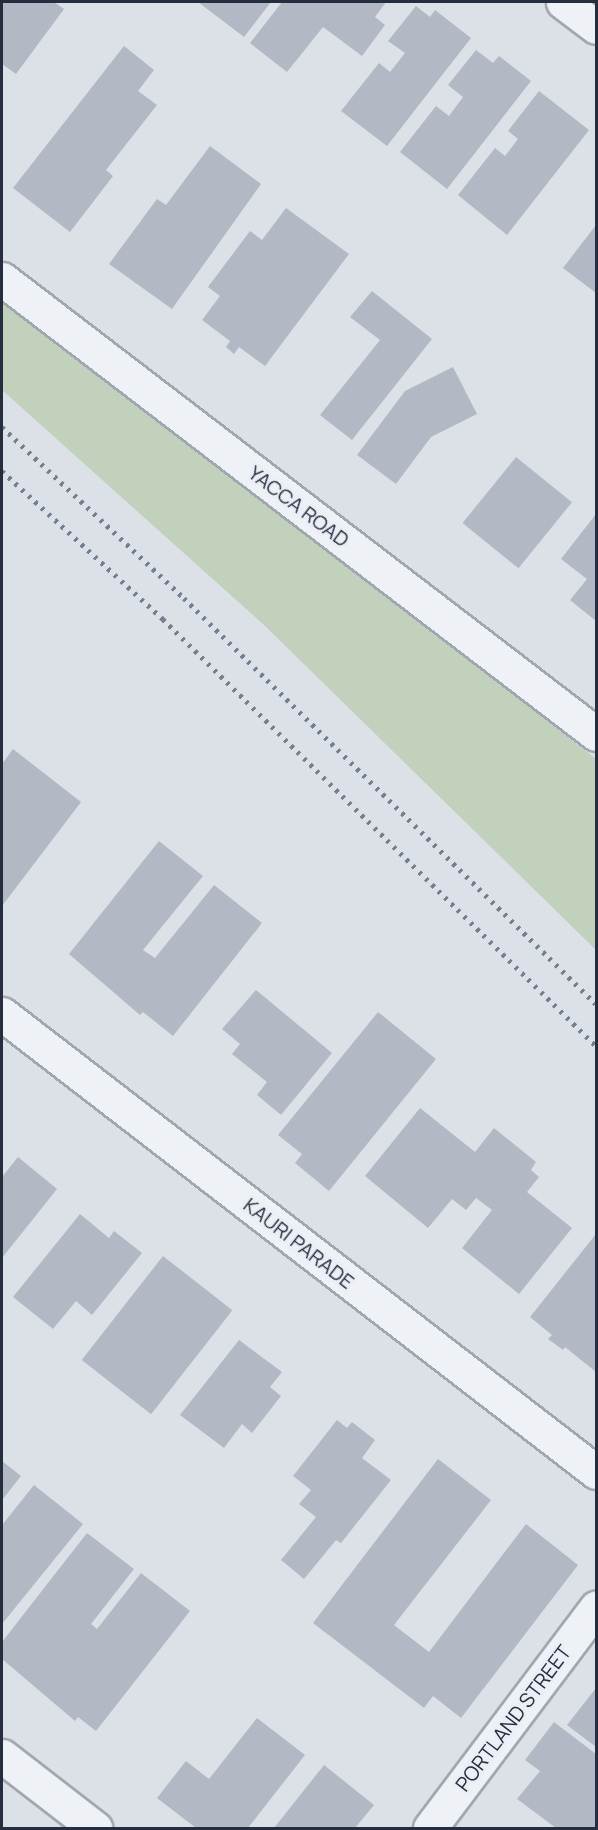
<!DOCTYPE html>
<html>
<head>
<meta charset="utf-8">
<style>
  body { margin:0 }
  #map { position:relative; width:598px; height:1830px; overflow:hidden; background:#dce0e7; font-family:Manrope,sans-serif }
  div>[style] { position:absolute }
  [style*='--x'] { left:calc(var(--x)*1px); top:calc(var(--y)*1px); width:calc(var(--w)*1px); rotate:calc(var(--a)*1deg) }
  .green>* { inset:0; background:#c1d1bc }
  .building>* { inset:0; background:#b3b9c4; transform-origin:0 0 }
  .roads { filter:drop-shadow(2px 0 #a1a7b1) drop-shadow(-2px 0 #a1a7b1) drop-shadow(0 2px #a1a7b1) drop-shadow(0 -2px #a1a7b1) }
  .minor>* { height:33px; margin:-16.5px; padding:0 16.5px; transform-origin:16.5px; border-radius:16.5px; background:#eef1f5 }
  .rail>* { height:4.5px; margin-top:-2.25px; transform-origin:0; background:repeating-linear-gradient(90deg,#747f91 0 3px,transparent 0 9px) }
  span { translate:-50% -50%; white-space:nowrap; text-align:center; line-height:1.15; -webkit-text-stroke:6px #ebeff5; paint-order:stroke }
  .street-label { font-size:20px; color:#252e3e }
  .frame { position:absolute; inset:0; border:3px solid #252e3e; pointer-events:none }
</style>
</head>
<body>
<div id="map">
  <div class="green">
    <i style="clip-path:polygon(2px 295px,596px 759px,596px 950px,264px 625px,2px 390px)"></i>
  </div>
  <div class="building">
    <i style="clip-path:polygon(2px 2px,54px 2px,64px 9px,16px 74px,2px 64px)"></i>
    <i style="clip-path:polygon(198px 2px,271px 2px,244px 37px)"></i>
    <i style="clip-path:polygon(282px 2px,386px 2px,375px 17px,385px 25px,362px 56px,323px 27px,287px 72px,250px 43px)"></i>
    <i style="clip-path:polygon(416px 6px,430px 17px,435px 10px,471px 38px,387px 146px,341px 111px,379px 63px,390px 72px,405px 53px,388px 41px)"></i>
    <i style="clip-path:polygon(124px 46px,154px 70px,138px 91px,157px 105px,106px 170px,113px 176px,70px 232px,13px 188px)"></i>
    <i style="clip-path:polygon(476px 50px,493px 63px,499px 56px,531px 81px,447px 189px,400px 152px,436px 106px,449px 116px,463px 97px,448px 85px)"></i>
    <i style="clip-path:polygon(539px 91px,589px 130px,507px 235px,458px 195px,495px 148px,505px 156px,518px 139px,508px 131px)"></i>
    <i style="clip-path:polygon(210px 146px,261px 184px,172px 309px,109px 264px,157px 199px,166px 205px)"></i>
    <i style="clip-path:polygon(286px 208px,349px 254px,265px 366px,239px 347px,234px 354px,226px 347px,230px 341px,202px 320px,220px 296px,208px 287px,250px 231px,262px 240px)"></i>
    <i style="clip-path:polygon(596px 225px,596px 293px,563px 268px)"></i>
    <i style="clip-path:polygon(372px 291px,432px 339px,352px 440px,320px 415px,380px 340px,350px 317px)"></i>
    <i style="clip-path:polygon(453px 367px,477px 414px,431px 437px,396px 484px,357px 455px,405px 391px)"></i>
    <i style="left:516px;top:457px;width:72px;height:85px;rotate:39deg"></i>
    <i style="clip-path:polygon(596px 514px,596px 621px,570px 600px,587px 579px,561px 559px)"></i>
    <i style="clip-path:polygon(13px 749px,81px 802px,2px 906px,2px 764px)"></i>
    <i style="clip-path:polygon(159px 841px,203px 876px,143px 950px,155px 958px,214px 885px,262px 923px,173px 1036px,143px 1012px,140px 1015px,69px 954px)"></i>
    <i style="clip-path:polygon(256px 990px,332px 1053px,281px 1115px,257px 1095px,267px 1082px,232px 1054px,240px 1044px,222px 1029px)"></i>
    <i style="clip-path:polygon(378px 1012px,436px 1059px,329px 1191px,295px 1163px,302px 1154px,278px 1135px)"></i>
    <i style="clip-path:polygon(420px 1108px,475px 1152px,494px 1128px,536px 1162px,531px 1170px,539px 1177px,527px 1192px,572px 1228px,519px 1294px,462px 1248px,492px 1210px,476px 1198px,466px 1210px,452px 1199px,428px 1228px,365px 1176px)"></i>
    <i style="clip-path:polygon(18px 1157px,57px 1189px,2px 1258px,2px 1177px)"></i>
    <i style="clip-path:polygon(80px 1214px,109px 1238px,114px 1231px,142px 1253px,92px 1315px,76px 1301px,53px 1329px,13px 1297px)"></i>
    <i style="clip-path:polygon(596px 1234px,596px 1372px,565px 1347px,563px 1350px,548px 1339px,552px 1335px,530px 1317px)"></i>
    <i style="left:163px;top:1256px;width:88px;height:132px;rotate:38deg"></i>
    <i style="clip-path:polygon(239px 1340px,282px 1372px,270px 1387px,281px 1396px,252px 1433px,242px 1424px,224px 1448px,180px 1415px)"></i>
    <i style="clip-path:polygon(337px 1420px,347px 1428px,352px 1422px,375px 1440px,362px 1458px,391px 1480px,341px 1543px,336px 1540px,304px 1579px,281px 1560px,316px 1517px,299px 1504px,311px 1490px,293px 1476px)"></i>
    <i style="clip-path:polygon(438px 1459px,491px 1500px,394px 1625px,429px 1652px,526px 1524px,578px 1565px,461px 1718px,433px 1696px,424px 1708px,313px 1623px)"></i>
    <i style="clip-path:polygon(2px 1461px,21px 1476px,2px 1500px)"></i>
    <i style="clip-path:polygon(34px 1485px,83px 1524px,2px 1624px,2px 1525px)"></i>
    <i style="clip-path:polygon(87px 1533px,134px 1569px,91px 1624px,97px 1629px,141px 1573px,190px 1611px,96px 1731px,78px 1717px,75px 1721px,2px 1659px,2px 1642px)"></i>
    <i style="clip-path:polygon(596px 1688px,596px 1747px,567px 1725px)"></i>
    <i style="clip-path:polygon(257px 1718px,305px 1755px,248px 1828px,196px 1828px,157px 1798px,186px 1761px,209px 1779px)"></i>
    <i style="clip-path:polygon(554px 1722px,596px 1754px,596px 1828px,556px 1828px,517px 1799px,540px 1771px,525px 1760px)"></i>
    <i style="clip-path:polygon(324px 1765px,374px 1805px,355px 1828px,274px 1828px)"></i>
  </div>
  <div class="roads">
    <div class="minor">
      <i style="--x:563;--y:2;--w:41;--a:37.1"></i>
      <i style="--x:2;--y:279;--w:748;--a:37.45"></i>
      <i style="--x:2;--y:1014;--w:750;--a:37.63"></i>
      <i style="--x:2;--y:1756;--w:118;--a:37.7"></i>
      <i style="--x:430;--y:1828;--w:276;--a:-53"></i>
    </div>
  </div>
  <div class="rail">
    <i style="--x:2;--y:427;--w:250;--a:43.2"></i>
    <i style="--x:184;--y:598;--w:578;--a:44.58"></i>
    <i style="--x:2;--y:471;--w:219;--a:42.6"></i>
    <i style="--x:163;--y:619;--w:608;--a:44.6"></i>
  </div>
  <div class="street-label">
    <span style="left:299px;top:506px;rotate:37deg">YACCA ROAD</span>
    <span style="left:299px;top:1243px;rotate:38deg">KAURI PARADE</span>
    <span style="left:513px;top:1718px;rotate:-53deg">PORTLAND STREET</span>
  </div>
  <div class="frame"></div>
</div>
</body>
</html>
